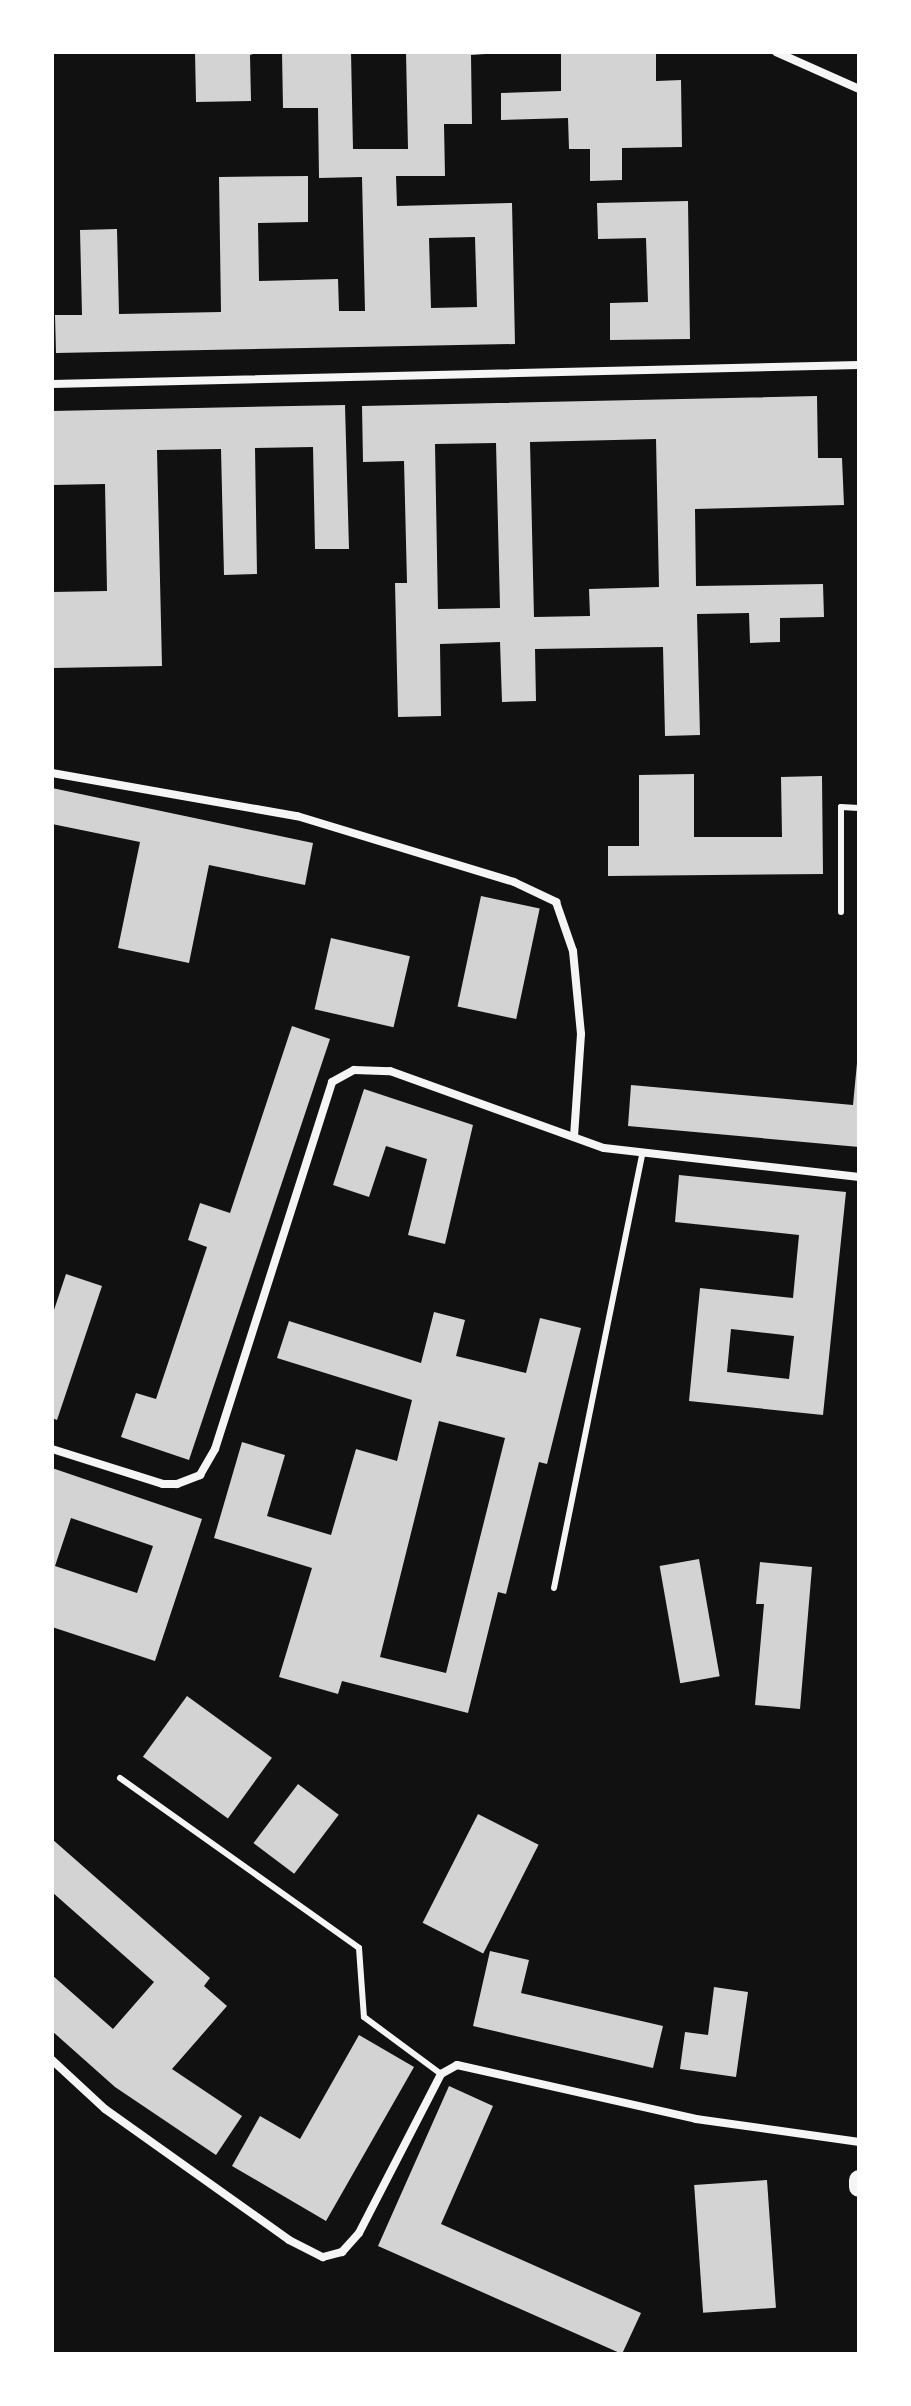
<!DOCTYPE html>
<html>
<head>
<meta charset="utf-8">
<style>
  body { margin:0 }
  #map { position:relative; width:911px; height:2406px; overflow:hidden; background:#111; font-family:"Fira Sans",sans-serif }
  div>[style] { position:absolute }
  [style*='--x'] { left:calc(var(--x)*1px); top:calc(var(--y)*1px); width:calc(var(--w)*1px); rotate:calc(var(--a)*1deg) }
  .building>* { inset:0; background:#d3d3d3; transform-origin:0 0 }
  .service>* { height:6px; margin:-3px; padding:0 3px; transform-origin:3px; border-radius:3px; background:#f5f5f5 }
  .minor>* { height:8px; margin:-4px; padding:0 4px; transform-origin:4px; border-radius:4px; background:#f5f5f5 }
  .primary>* { height:20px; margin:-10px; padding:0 10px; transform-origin:10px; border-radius:10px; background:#f5f5f5 }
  span { translate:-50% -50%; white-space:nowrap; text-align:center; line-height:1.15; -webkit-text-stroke:6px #fff; paint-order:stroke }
  .frame { position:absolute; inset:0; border:54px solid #fff; pointer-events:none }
</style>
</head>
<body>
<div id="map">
  <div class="building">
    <i style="clip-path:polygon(195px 52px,259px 52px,250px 55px,251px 101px,196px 102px)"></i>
    <i style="clip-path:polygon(evenodd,282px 52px,351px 52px,353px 149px,408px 149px,406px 52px,513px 52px,471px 55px,472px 124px,444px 124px,445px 176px,396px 176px,397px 206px,512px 203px,515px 344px,56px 353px,55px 315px,82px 315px,80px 230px,117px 229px,119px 314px,221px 312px,219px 177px,308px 176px,308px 222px,258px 223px,259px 281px,338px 279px,339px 311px,365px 311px,362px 177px,319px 178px,318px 108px,283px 108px,282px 52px,475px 237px,477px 307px,431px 308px,429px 238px,475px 237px)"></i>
    <i style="clip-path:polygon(561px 52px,656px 52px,656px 81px,681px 80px,682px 147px,622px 148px,622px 180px,590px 181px,590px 149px,569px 149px,568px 118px,501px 120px,501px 93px,561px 91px)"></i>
    <i style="clip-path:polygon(688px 201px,690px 339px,610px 340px,610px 303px,648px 302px,646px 238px,598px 239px,597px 203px)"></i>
    <i style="clip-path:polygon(evenodd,817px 396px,818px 458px,842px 458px,844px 505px,695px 509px,696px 586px,823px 584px,824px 617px,780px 618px,780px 642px,750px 643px,749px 613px,697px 614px,700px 735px,665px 736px,663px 647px,535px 649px,536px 701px,502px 702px,500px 642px,440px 644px,441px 716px,398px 717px,395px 583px,407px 583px,404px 461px,363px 462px,362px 406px,817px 396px,656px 439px,659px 587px,589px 589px,590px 616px,534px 617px,530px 442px,656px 439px,817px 396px,496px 443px,500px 608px,438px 609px,435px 444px,496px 443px)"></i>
    <i style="clip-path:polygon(345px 405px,349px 549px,315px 549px,313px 447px,255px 448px,257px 574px,224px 575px,221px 449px,157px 450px,162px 666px,53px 668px,52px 592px,107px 591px,105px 484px,52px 485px,52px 411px)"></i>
    <i style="clip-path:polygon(694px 774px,694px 837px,782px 837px,781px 777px,822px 776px,823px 874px,608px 876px,608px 846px,639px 846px,639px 775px)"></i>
    <i style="clip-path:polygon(52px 788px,313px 843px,305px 885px,209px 865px,189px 963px,118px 948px,140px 842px,52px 824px)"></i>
    <i style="left:481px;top:896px;width:60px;height:113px;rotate:12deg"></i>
    <i style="left:331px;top:938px;width:81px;height:73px;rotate:13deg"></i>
    <i style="clip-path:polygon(292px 1026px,330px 1039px,189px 1460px,121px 1437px,136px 1393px,156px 1399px,207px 1247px,188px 1240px,200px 1203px,230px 1213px)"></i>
    <i style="clip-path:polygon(857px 1063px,859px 1147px,628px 1126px,631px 1085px,853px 1105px)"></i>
    <i style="clip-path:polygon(364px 1089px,473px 1125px,445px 1244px,408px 1235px,427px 1159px,386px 1146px,369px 1197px,333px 1185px)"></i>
    <i style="clip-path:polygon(evenodd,679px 1175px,846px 1192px,823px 1415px,689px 1401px,700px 1288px,793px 1298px,799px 1235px,675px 1222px,679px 1175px,731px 1329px,794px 1336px,789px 1379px,727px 1372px,731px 1329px)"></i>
    <i style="clip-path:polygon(66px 1274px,102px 1286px,57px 1420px,52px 1418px,52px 1316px)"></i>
    <i style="clip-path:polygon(evenodd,434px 1312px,465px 1320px,456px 1356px,526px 1373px,540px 1318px,581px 1328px,547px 1464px,539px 1462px,506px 1594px,498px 1592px,468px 1713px,342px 1681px,338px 1694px,279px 1677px,312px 1568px,214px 1538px,242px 1442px,285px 1455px,267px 1516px,331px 1535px,356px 1449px,397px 1461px,412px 1400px,277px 1358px,289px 1321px,421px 1363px,434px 1312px,439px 1421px,505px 1438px,446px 1673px,380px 1657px,439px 1421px)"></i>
    <i style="clip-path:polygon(evenodd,52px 1468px,202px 1519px,155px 1661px,52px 1627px,52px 1468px,71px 1518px,153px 1546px,137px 1593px,55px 1566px,71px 1518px)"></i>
    <i style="left:699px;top:1559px;width:119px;height:40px;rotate:80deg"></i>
    <i style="clip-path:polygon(760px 1562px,812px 1567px,800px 1709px,755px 1705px,764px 1604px,756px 1604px)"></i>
    <i style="left:187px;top:1696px;width:105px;height:75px;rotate:36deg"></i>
    <i style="left:298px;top:1784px;width:51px;height:74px;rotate:37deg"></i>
    <i style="left:478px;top:1814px;width:68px;height:122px;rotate:27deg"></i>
    <i style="clip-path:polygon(52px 1839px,210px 1978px,204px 1986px,227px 2006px,172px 2069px,242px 2116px,216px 2155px,115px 2087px,52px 2031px,52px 1975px,113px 2029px,154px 1982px,52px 1892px)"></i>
    <i style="clip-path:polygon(490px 1951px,529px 1960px,521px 1993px,663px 2026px,653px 2068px,473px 2026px)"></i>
    <i style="clip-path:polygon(714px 1987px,748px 1992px,736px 2077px,680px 2069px,685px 2032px,708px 2035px)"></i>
    <i style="clip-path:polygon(359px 2035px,414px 2067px,326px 2221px,232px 2166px,260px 2116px,300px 2139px)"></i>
    <i style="clip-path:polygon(449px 2086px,493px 2106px,441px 2224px,641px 2313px,622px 2354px,378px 2246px)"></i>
    <i style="left:767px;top:2180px;width:128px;height:73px;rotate:86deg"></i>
  </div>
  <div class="service">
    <i style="--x:841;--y:912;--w:105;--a:-90"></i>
    <i style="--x:841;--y:807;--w:18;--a:3"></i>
    <i style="--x:554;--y:1588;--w:445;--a:-78.5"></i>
    <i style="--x:120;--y:1778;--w:293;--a:35.4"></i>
    <i style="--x:359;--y:1948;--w:69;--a:85.9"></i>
    <i style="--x:364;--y:2017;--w:96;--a:36.5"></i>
  </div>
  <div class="minor">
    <i style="--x:776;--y:52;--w:91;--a:24"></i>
    <i style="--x:52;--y:384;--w:807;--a:-1.35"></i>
    <i style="--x:52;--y:773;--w:249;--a:10"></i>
    <i style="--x:297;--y:816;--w:227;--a:16.9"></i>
    <i style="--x:514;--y:882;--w:47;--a:25.5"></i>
    <i style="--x:556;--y:902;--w:52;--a:70.9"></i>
    <i style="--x:573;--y:951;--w:83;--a:84.5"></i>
    <i style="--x:581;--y:1034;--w:103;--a:93.9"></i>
    <i style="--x:52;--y:1449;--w:116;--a:17.5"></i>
    <i style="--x:163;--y:1484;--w:14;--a:0"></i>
    <i style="--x:177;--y:1484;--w:25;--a:-21"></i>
    <i style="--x:200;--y:1475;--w:30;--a:-60"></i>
    <i style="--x:215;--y:1449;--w:385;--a:-72.3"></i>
    <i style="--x:332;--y:1082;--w:25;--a:-29"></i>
    <i style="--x:354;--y:1070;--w:36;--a:2"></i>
    <i style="--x:390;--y:1071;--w:227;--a:19.8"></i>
    <i style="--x:604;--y:1148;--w:257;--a:6.5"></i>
    <i style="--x:52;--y:2060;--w:72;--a:42.8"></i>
    <i style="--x:105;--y:2109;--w:226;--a:35.4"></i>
    <i style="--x:289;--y:2240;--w:38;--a:27"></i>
    <i style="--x:323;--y:2257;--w:20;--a:-15"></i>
    <i style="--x:342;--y:2252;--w:25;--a:-48"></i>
    <i style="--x:359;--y:2233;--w:179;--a:-62.7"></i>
    <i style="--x:441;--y:2074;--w:18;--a:-29"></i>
    <i style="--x:457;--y:2065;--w:245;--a:12.7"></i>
    <i style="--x:696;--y:2119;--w:165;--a:8"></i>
  </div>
  <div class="primary">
    <i style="--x:859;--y:2180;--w:7;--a:90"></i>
  </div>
  <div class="frame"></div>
</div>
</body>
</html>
